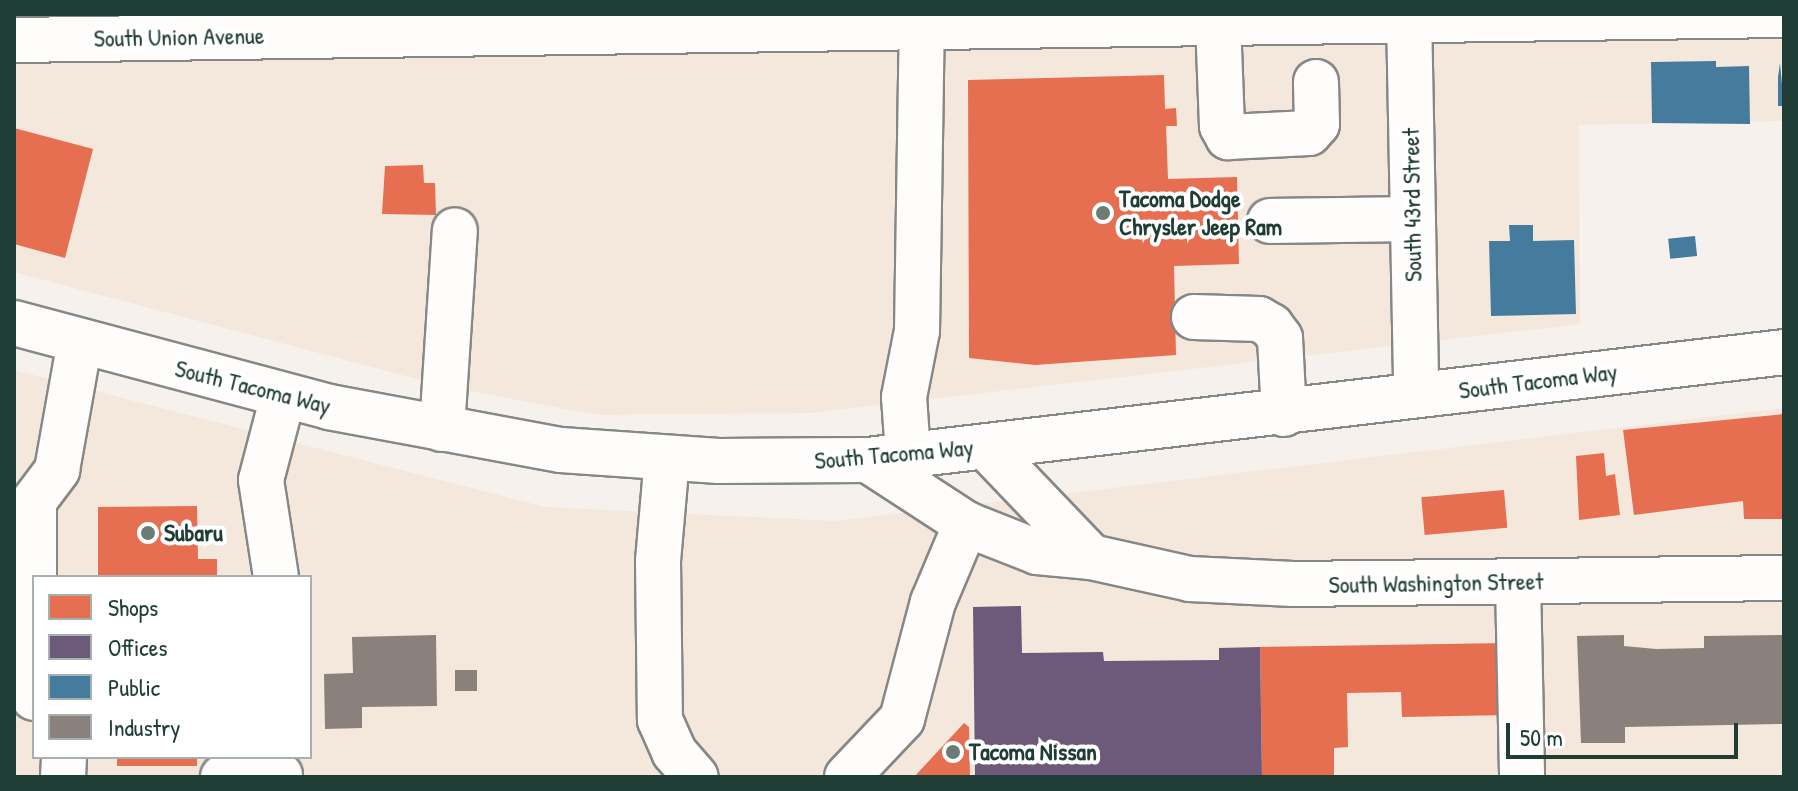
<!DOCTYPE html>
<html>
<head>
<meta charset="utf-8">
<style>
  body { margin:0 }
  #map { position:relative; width:1798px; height:791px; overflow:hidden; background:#f6f1ec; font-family:"Patrick Hand",sans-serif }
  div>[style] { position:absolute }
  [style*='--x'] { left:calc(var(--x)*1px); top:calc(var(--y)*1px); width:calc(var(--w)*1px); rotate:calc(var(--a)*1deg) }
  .built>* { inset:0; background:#f4e8dc }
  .shops>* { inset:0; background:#e76f51; transform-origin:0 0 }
  .offices>* { inset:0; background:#6d597a }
  .public>* { inset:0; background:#457b9d; transform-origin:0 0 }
  .industry>* { inset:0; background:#8a817c; transform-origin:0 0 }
  .roads { filter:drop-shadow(2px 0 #858885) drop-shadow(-2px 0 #858885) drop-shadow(0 2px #858885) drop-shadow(0 -2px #858885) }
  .minor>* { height:44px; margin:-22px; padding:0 22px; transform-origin:22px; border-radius:22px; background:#fefdfc }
  .major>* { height:44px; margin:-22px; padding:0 22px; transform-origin:22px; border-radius:22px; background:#fefdfc }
  .dots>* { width:22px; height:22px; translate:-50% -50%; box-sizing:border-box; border:4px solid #fff; border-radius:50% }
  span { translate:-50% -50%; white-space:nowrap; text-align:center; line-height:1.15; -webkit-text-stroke:8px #fff; paint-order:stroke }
  .street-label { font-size:24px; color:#1f3d34 }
  .poi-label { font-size:24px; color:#1f3d34; font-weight:700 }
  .left { translate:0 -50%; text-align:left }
  .frame { position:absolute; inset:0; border:16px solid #1f3d34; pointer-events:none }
  .legend { position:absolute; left:32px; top:575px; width:280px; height:184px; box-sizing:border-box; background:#fff; border:2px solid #a5b1ae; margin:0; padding:10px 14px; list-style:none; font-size:24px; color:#1f3d34 }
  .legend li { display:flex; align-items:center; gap:16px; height:40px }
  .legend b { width:40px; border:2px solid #a5b1ae }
  .scale { position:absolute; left:1506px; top:723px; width:232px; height:36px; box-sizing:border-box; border:4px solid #1f3d34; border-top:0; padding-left:10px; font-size:24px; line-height:28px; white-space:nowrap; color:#1f3d34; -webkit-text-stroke:6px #fff; paint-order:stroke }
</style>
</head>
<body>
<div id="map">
  <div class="built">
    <i style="clip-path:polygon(14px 14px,1108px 14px,1109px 41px,1784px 37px,1784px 121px,1579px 125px,1580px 324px,811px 413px,598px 415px,443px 386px,14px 272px)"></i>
    <i style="clip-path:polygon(evenodd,14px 370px,545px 507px,835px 521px,1784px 408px,1784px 777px,14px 777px,14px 370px,34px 577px,310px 577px,310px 757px,34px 757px,34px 577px)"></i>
  </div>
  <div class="shops">
    <i style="clip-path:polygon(1164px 75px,1165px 109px,1176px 108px,1177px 126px,1166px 126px,1168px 179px,1237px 177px,1239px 264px,1174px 266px,1176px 355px,1035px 365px,969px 358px,968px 80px)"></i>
    <i style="clip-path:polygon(14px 128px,93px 149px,65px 258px,14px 244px)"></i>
    <i style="clip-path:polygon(423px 165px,424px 183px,435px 183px,436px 215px,382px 214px,385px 166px)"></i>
    <i style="clip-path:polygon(1784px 414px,1784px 519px,1744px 519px,1743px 501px,1634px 515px,1623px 430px)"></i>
    <i style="clip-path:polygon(1604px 453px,1606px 476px,1615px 474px,1620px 515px,1579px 520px,1576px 456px)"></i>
    <i style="left:1504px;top:490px;width:38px;height:83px;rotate:85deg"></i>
    <i style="clip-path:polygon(197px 506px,198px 559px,217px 559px,217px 577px,98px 577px,98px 507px)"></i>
    <i style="clip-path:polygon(1507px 643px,1509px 715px,1402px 717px,1401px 692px,1347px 693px,1348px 747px,1334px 748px,1334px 777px,1262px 777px,1260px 647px)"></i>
    <i style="clip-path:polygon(964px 723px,969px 727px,970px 777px,914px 777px)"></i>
    <i style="left:117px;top:757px;width:80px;height:9px"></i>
  </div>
  <div class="offices">
    <i style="clip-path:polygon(1021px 606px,1022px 653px,1103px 652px,1104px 661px,1219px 660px,1219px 648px,1260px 647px,1262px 777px,975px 777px,973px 607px)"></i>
  </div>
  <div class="public">
    <i style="clip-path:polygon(1716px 61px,1716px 67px,1749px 66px,1750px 124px,1652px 123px,1651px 62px)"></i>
    <i style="clip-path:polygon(1780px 63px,1784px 106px,1778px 106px,1778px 77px)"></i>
    <i style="clip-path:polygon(1509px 225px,1533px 225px,1533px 241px,1574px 240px,1576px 314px,1491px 316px,1489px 241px,1510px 241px)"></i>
    <i style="left:1695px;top:236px;width:20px;height:27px;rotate:84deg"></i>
  </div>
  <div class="industry">
    <i style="clip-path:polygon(436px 635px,437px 706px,362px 707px,362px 728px,325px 729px,324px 674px,353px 673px,352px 637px)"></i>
    <i style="clip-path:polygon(1624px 635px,1624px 646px,1656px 649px,1704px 648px,1704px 636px,1784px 635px,1784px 724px,1625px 727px,1625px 743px,1581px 743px,1577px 636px)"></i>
    <i style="left:477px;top:670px;width:21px;height:22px;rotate:90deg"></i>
  </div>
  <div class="roads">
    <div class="minor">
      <i style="--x:1409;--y:14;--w:381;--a:88.9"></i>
      <i style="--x:1218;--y:22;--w:104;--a:87.8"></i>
      <i style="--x:1222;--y:126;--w:13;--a:61"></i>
      <i style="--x:1228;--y:137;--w:81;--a:-2.8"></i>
      <i style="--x:1309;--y:133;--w:12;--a:-48"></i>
      <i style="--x:1317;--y:124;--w:42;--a:-91.4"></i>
      <i style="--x:14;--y:40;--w:1770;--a:-0.81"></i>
      <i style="--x:1270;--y:221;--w:143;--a:-0.8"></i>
      <i style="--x:1194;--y:317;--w:65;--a:1.8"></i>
      <i style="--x:1259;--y:319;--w:14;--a:30"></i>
      <i style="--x:1271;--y:326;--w:15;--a:53"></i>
      <i style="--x:1280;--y:338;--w:76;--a:87"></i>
      <i style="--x:442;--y:429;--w:199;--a:-86.3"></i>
      <i style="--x:986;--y:447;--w:152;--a:46.3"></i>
      <i style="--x:908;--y:454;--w:57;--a:-94"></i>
      <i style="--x:904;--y:397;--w:67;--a:-78.9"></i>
      <i style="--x:917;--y:331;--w:317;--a:-89.1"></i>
      <i style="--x:667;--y:458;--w:103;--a:95"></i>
      <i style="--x:658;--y:561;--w:159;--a:89.3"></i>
      <i style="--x:660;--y:720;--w:35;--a:66"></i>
      <i style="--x:674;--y:752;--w:33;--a:49"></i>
      <i style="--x:868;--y:460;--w:117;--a:33.1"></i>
      <i style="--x:966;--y:524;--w:76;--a:21.5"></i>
      <i style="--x:1037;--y:552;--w:54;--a:5.3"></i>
      <i style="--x:1091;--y:557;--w:101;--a:12.5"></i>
      <i style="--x:1190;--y:579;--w:103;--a:2.8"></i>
      <i style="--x:1293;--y:584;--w:491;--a:-0.7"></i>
      <i style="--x:276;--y:577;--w:98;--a:-98.8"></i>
      <i style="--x:261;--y:480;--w:87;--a:-75.3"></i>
      <i style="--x:1518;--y:582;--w:195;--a:88.8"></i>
      <i style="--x:34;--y:698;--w:197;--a:-90"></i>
      <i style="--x:34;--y:501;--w:39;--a:-53"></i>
      <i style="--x:57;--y:470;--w:131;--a:-79.9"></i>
      <i style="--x:63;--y:777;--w:20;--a:-87"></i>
      <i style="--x:223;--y:777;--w:57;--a:-2"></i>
      <i style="--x:847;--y:777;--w:80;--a:-46.5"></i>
      <i style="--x:902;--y:719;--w:121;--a:-75.2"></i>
      <i style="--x:933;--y:602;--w:85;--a:-67.1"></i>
    </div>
    <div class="major">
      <i style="--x:14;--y:323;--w:326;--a:14.9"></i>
      <i style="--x:329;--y:407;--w:236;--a:10.5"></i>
      <i style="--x:561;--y:450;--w:158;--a:4"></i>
      <i style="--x:719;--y:461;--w:149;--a:-0.4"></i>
      <i style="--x:868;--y:460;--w:922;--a:-6.72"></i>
    </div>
  </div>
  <div class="dots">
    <i style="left:1103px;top:213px;background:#6a7c74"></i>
    <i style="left:148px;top:533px;background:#6a7c74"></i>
    <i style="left:953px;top:752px;background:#6a7c74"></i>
  </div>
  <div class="street-label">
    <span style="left:179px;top:37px;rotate:-1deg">South Union Avenue</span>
    <span style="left:1412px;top:205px;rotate:-91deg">South 43rd Street</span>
    <span style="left:1538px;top:381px;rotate:-7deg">South Tacoma Way</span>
    <span style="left:253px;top:387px;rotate:14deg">South Tacoma Way</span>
    <span style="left:894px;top:454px;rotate:-5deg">South Tacoma Way</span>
    <span style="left:1436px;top:583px;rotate:-1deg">South Washington Street</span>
  </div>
  <div class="poi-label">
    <span class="left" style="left:1119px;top:213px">Tacoma Dodge<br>Chrysler Jeep Ram</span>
    <span class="left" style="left:164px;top:533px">Subaru</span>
    <span class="left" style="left:969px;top:752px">Tacoma Nissan</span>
  </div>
  <div class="frame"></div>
  <ul class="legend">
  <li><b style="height:22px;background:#e76f51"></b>Shops</li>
  <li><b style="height:22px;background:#6d597a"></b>Offices</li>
  <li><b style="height:22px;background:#457b9d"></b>Public</li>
  <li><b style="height:22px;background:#8a817c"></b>Industry</li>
  </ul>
  <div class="scale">50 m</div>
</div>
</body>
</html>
